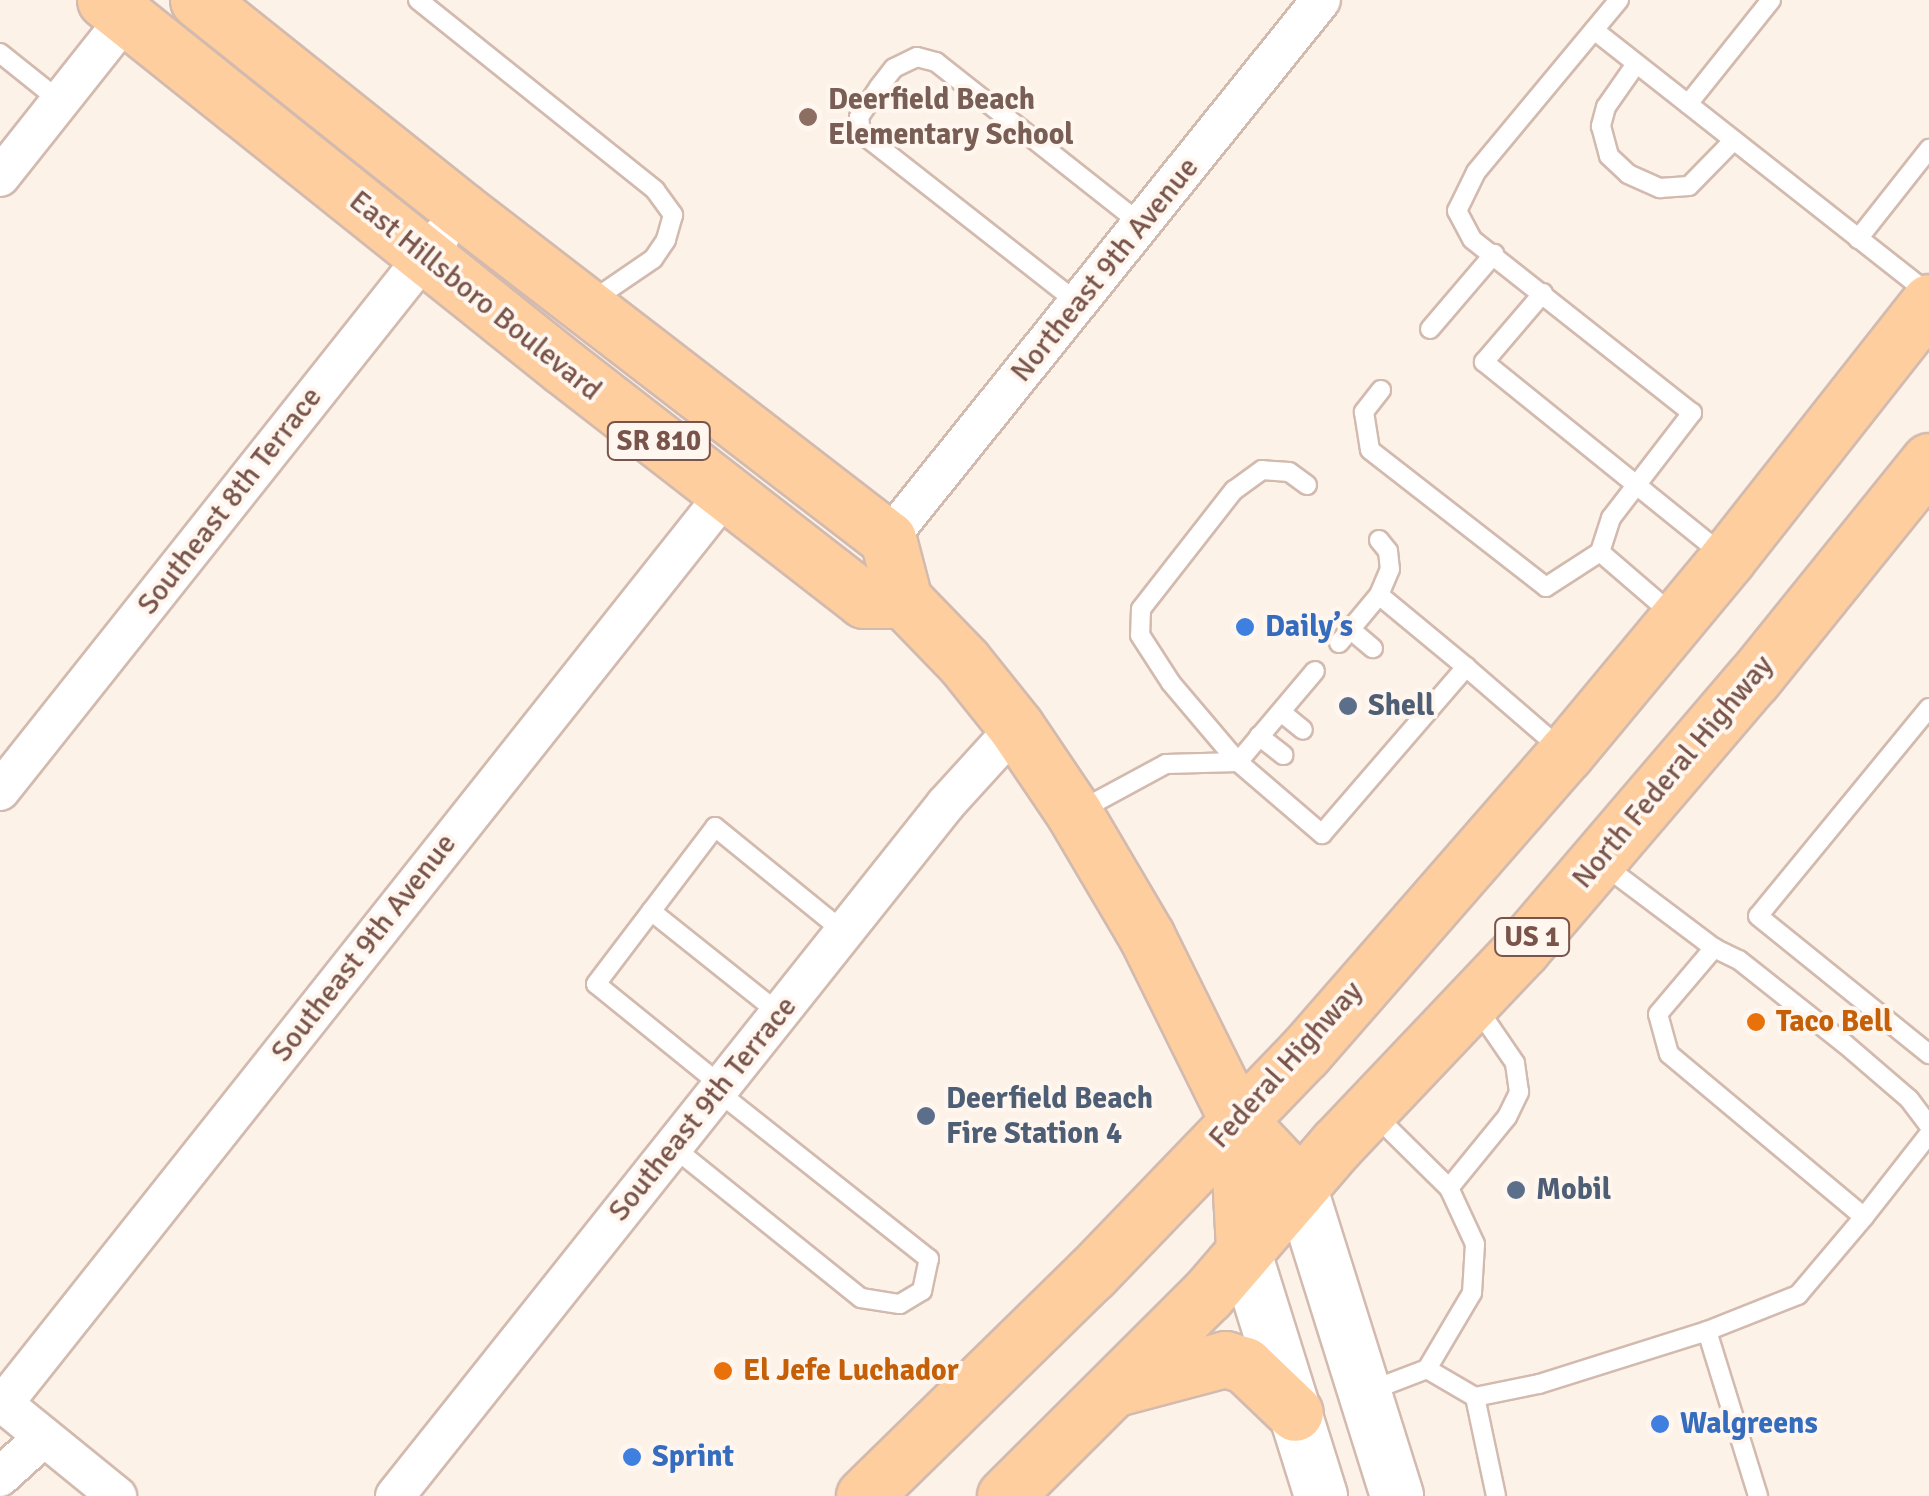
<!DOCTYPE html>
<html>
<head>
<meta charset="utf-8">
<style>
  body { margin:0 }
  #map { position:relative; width:1929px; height:1496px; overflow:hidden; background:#fdf2e8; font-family:Signika,sans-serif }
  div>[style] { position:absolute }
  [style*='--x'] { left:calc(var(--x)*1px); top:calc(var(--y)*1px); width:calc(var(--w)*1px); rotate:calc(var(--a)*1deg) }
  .roads { filter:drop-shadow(2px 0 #d3baaf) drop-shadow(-2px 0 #d3baaf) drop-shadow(0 2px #d3baaf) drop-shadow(0 -2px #d3baaf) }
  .lane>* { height:18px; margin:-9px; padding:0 9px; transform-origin:9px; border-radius:9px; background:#fff }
  .street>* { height:38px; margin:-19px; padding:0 19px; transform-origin:19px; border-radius:19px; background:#fff }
  .secondary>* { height:52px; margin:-26px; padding:0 26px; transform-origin:26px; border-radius:26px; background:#fff }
  .primary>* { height:55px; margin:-27.5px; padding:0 27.5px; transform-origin:27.5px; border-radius:27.5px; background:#fece9e }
  .dots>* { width:28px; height:28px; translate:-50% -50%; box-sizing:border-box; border:5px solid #fff7ef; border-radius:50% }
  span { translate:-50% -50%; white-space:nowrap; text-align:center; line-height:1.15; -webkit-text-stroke:8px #fff7ef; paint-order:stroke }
  .shield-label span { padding:2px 8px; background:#fff7ef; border:2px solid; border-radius:8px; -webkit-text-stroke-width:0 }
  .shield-label { font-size:28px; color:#79544a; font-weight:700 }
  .education-label { font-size:30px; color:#785e54; font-weight:700 }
  .left { translate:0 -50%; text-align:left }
  .street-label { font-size:30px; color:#79544a }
  .shop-label { font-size:30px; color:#366cbe; font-weight:700 }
  .service-label { font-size:30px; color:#4e5e75; font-weight:700 }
  .food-label { font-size:30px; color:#c56008; font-weight:700 }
</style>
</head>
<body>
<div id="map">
  <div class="roads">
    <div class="lane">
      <i style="--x:418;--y:0;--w:304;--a:38.7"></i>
      <i style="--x:655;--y:190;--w:31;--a:54"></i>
      <i style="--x:673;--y:215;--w:26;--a:106"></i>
      <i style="--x:666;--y:240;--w:23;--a:124"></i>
      <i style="--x:653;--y:259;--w:76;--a:145.7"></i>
      <i style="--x:1594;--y:30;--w:427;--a:38.2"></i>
      <i style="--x:0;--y:53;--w:77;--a:38.7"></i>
      <i style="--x:1636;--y:64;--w:52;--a:124.9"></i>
      <i style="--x:1606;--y:107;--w:20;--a:105"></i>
      <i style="--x:1601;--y:126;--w:31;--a:75"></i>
      <i style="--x:1609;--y:156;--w:26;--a:43"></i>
      <i style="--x:1628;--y:174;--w:35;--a:24"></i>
      <i style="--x:1660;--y:188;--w:29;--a:-4"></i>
      <i style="--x:1689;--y:186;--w:64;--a:-45.6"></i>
      <i style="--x:1688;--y:104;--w:133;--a:-51.4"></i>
      <i style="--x:1858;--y:239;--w:115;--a:-51.7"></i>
      <i style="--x:1543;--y:293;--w:91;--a:130.5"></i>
      <i style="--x:1484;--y:362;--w:309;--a:38.9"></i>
      <i style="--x:1078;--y:303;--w:276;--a:-141.9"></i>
      <i style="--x:861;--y:133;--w:16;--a:-97"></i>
      <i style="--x:859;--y:117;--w:36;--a:-56"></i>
      <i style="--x:879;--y:87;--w:24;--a:-52"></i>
      <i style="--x:894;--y:68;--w:25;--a:-26"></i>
      <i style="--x:917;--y:57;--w:20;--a:15"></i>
      <i style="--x:936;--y:62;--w:261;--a:38.3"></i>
      <i style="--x:1430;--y:329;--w:99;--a:-49.5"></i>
      <i style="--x:1381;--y:390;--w:28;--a:128"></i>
      <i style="--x:1364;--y:412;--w:38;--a:81"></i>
      <i style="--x:1370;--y:450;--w:223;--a:37.9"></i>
      <i style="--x:1546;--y:587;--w:64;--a:-32.9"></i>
      <i style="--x:1600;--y:552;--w:36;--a:-72"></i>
      <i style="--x:1611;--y:518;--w:133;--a:-52.4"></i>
      <i style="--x:1692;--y:413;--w:280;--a:-141.7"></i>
      <i style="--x:1472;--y:239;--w:32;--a:-118"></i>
      <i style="--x:1457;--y:211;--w:43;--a:-64"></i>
      <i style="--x:1476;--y:172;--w:224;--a:-50.3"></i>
      <i style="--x:1307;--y:485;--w:22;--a:-144"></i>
      <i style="--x:1289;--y:472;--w:27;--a:-176"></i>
      <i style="--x:1262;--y:470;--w:34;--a:144"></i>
      <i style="--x:1234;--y:490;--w:151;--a:128"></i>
      <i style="--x:1141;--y:609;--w:26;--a:92"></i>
      <i style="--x:1140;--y:635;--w:57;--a:57.1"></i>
      <i style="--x:1171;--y:683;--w:104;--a:49.7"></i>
      <i style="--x:1238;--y:762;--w:119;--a:-49.8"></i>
      <i style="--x:1379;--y:540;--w:14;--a:51"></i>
      <i style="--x:1388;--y:551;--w:18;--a:84"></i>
      <i style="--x:1390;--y:569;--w:28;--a:113"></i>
      <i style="--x:1600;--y:552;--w:95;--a:40.7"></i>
      <i style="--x:1350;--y:629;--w:30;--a:40"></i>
      <i style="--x:1339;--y:643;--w:62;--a:-50.2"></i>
      <i style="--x:1379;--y:595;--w:113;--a:39.6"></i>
      <i style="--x:1929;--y:708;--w:269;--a:129.4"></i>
      <i style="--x:1758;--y:916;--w:220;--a:38.9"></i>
      <i style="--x:1281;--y:712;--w:28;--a:39"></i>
      <i style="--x:1259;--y:736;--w:31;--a:38"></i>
      <i style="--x:1079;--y:811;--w:99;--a:-28.4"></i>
      <i style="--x:1166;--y:764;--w:72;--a:-1.6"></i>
      <i style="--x:1238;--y:762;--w:111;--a:40.6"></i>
      <i style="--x:1322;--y:834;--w:221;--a:-49.2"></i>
      <i style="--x:1466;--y:667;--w:127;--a:40.8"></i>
      <i style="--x:651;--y:911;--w:164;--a:38.6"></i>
      <i style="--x:1714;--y:948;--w:28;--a:26"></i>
      <i style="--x:1739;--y:960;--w:135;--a:38.4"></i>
      <i style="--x:1845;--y:1044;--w:84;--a:40.7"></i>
      <i style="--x:1909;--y:1099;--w:34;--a:53"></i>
      <i style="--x:722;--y:1086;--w:162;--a:-141"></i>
      <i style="--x:596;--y:984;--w:197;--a:-52.8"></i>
      <i style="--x:715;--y:827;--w:166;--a:39.1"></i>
      <i style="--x:673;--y:1147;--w:241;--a:38.8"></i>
      <i style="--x:861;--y:1298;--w:39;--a:9"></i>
      <i style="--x:900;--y:1304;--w:26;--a:-31"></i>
      <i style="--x:922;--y:1291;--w:33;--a:-78"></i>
      <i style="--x:929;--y:1259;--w:270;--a:-141.6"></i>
      <i style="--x:1449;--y:1188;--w:92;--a:-50.8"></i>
      <i style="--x:1507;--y:1117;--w:28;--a:-64"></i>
      <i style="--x:1519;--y:1092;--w:29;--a:-98"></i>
      <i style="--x:1515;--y:1063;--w:69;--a:-124.4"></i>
      <i style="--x:1864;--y:1217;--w:105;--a:-51.9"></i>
      <i style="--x:1707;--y:1331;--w:173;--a:72.8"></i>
      <i style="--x:1427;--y:1369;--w:56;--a:30.3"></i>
      <i style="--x:1475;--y:1397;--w:65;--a:-11.5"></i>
      <i style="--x:1539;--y:1384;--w:176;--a:-17.5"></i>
      <i style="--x:1707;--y:1331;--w:98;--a:-21.6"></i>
      <i style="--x:1798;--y:1295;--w:102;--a:-49.8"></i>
      <i style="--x:1864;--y:1217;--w:254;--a:-140.1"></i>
      <i style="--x:1669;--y:1054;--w:41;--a:-105.4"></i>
      <i style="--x:1658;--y:1014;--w:87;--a:-49.7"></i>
      <i style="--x:1714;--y:948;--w:141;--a:-143"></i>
      <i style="--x:1367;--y:1392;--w:64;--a:-21"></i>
      <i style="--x:1427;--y:1369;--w:88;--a:-59.4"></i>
      <i style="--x:1472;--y:1293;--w:49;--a:-86.5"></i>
      <i style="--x:1475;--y:1244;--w:62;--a:-114.9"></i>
      <i style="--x:1449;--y:1188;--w:105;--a:-135.4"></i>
      <i style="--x:1475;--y:1397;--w:101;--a:78"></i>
    </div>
    <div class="street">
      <i style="--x:0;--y:177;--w:204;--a:-51.6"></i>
      <i style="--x:888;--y:539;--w:691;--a:-51.22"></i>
      <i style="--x:0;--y:791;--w:707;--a:-51.54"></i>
      <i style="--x:0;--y:1401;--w:151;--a:39.1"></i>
      <i style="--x:3;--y:1404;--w:1163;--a:-51.56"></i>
      <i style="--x:0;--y:1477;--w:59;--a:-42.3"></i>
      <i style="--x:395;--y:1496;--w:885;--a:-51.47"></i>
      <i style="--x:946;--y:804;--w:104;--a:-47.7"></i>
    </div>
    <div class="secondary">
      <i style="--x:1300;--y:1186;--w:325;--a:72.6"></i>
      <i style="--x:1244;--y:1250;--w:258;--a:72.6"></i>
    </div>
    <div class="primary">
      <i style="--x:105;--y:0;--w:588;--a:38.64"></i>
      <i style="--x:564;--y:367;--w:380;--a:37.8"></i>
      <i style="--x:864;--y:600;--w:40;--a:0"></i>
      <i style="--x:198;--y:0;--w:337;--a:38.6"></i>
      <i style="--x:461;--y:210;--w:539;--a:37.61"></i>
      <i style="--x:888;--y:539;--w:63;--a:75.3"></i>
      <i style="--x:904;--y:600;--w:86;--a:45.9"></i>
      <i style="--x:964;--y:662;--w:83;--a:51.3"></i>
      <i style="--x:1016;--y:727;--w:104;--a:56"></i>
      <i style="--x:1074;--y:813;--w:144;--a:59.5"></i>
      <i style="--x:1147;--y:937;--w:203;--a:63.7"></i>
      <i style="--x:1237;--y:1119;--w:92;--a:46.8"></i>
      <i style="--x:1237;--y:1119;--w:131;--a:86.9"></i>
      <i style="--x:1120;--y:1387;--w:109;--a:-14.9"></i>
      <i style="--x:1225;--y:1359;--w:21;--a:17"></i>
      <i style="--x:1245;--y:1365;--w:69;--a:43.8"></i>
      <i style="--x:864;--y:1496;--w:319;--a:-44.4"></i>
      <i style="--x:1092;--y:1273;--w:306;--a:-46.1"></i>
      <i style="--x:1304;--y:1053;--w:398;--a:-48.9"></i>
      <i style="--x:1566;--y:753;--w:252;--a:-50.3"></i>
      <i style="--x:1727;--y:559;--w:327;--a:-51.8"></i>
      <i style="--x:1005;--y:1496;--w:285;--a:-44.9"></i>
      <i style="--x:1207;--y:1295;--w:199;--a:-49.3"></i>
      <i style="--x:1337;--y:1144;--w:269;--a:-46.5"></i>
      <i style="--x:1522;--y:949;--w:355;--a:-49.5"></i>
      <i style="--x:1753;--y:679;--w:280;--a:-51.1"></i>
    </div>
  </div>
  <div class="dots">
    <i style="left:808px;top:117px;background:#8d6e63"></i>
    <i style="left:1245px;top:627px;background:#3f7fe0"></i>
    <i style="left:1348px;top:706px;background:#5c6f8a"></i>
    <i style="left:1756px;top:1022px;background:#e8710a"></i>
    <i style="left:926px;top:1116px;background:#5c6f8a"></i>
    <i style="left:1516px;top:1190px;background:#5c6f8a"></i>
    <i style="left:723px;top:1371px;background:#e8710a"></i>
    <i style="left:1660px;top:1424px;background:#3f7fe0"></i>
    <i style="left:632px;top:1457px;background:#3f7fe0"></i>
  </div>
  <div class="shield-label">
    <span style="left:659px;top:441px">SR 810</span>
    <span style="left:1532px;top:937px">US 1</span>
  </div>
  <div class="education-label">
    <span class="left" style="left:828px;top:117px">Deerfield Beach<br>Elementary School</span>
  </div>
  <div class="street-label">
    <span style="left:1105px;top:270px;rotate:-51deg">Northeast 9th Avenue</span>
    <span style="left:475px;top:296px;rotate:39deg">East Hillsboro Boulevard</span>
    <span style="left:230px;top:501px;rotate:-52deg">Southeast 8th Terrace</span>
    <span style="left:1673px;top:772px;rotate:-50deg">North Federal Highway</span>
    <span style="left:364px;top:948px;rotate:-52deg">Southeast 9th Avenue</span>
    <span style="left:1286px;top:1065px;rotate:-48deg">Federal Highway</span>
    <span style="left:703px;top:1109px;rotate:-51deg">Southeast 9th Terrace</span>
  </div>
  <div class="shop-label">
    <span class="left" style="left:1265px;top:627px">Daily’s</span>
    <span class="left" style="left:1680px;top:1424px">Walgreens</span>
    <span class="left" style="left:652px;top:1457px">Sprint</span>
  </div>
  <div class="service-label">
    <span class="left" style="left:1368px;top:706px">Shell</span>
    <span class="left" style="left:946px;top:1116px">Deerfield Beach<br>Fire Station 4</span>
    <span class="left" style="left:1536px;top:1190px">Mobil</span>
  </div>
  <div class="food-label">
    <span class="left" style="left:1776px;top:1022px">Taco Bell</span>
    <span class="left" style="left:743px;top:1371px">El Jefe Luchador</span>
  </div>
</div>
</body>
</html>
